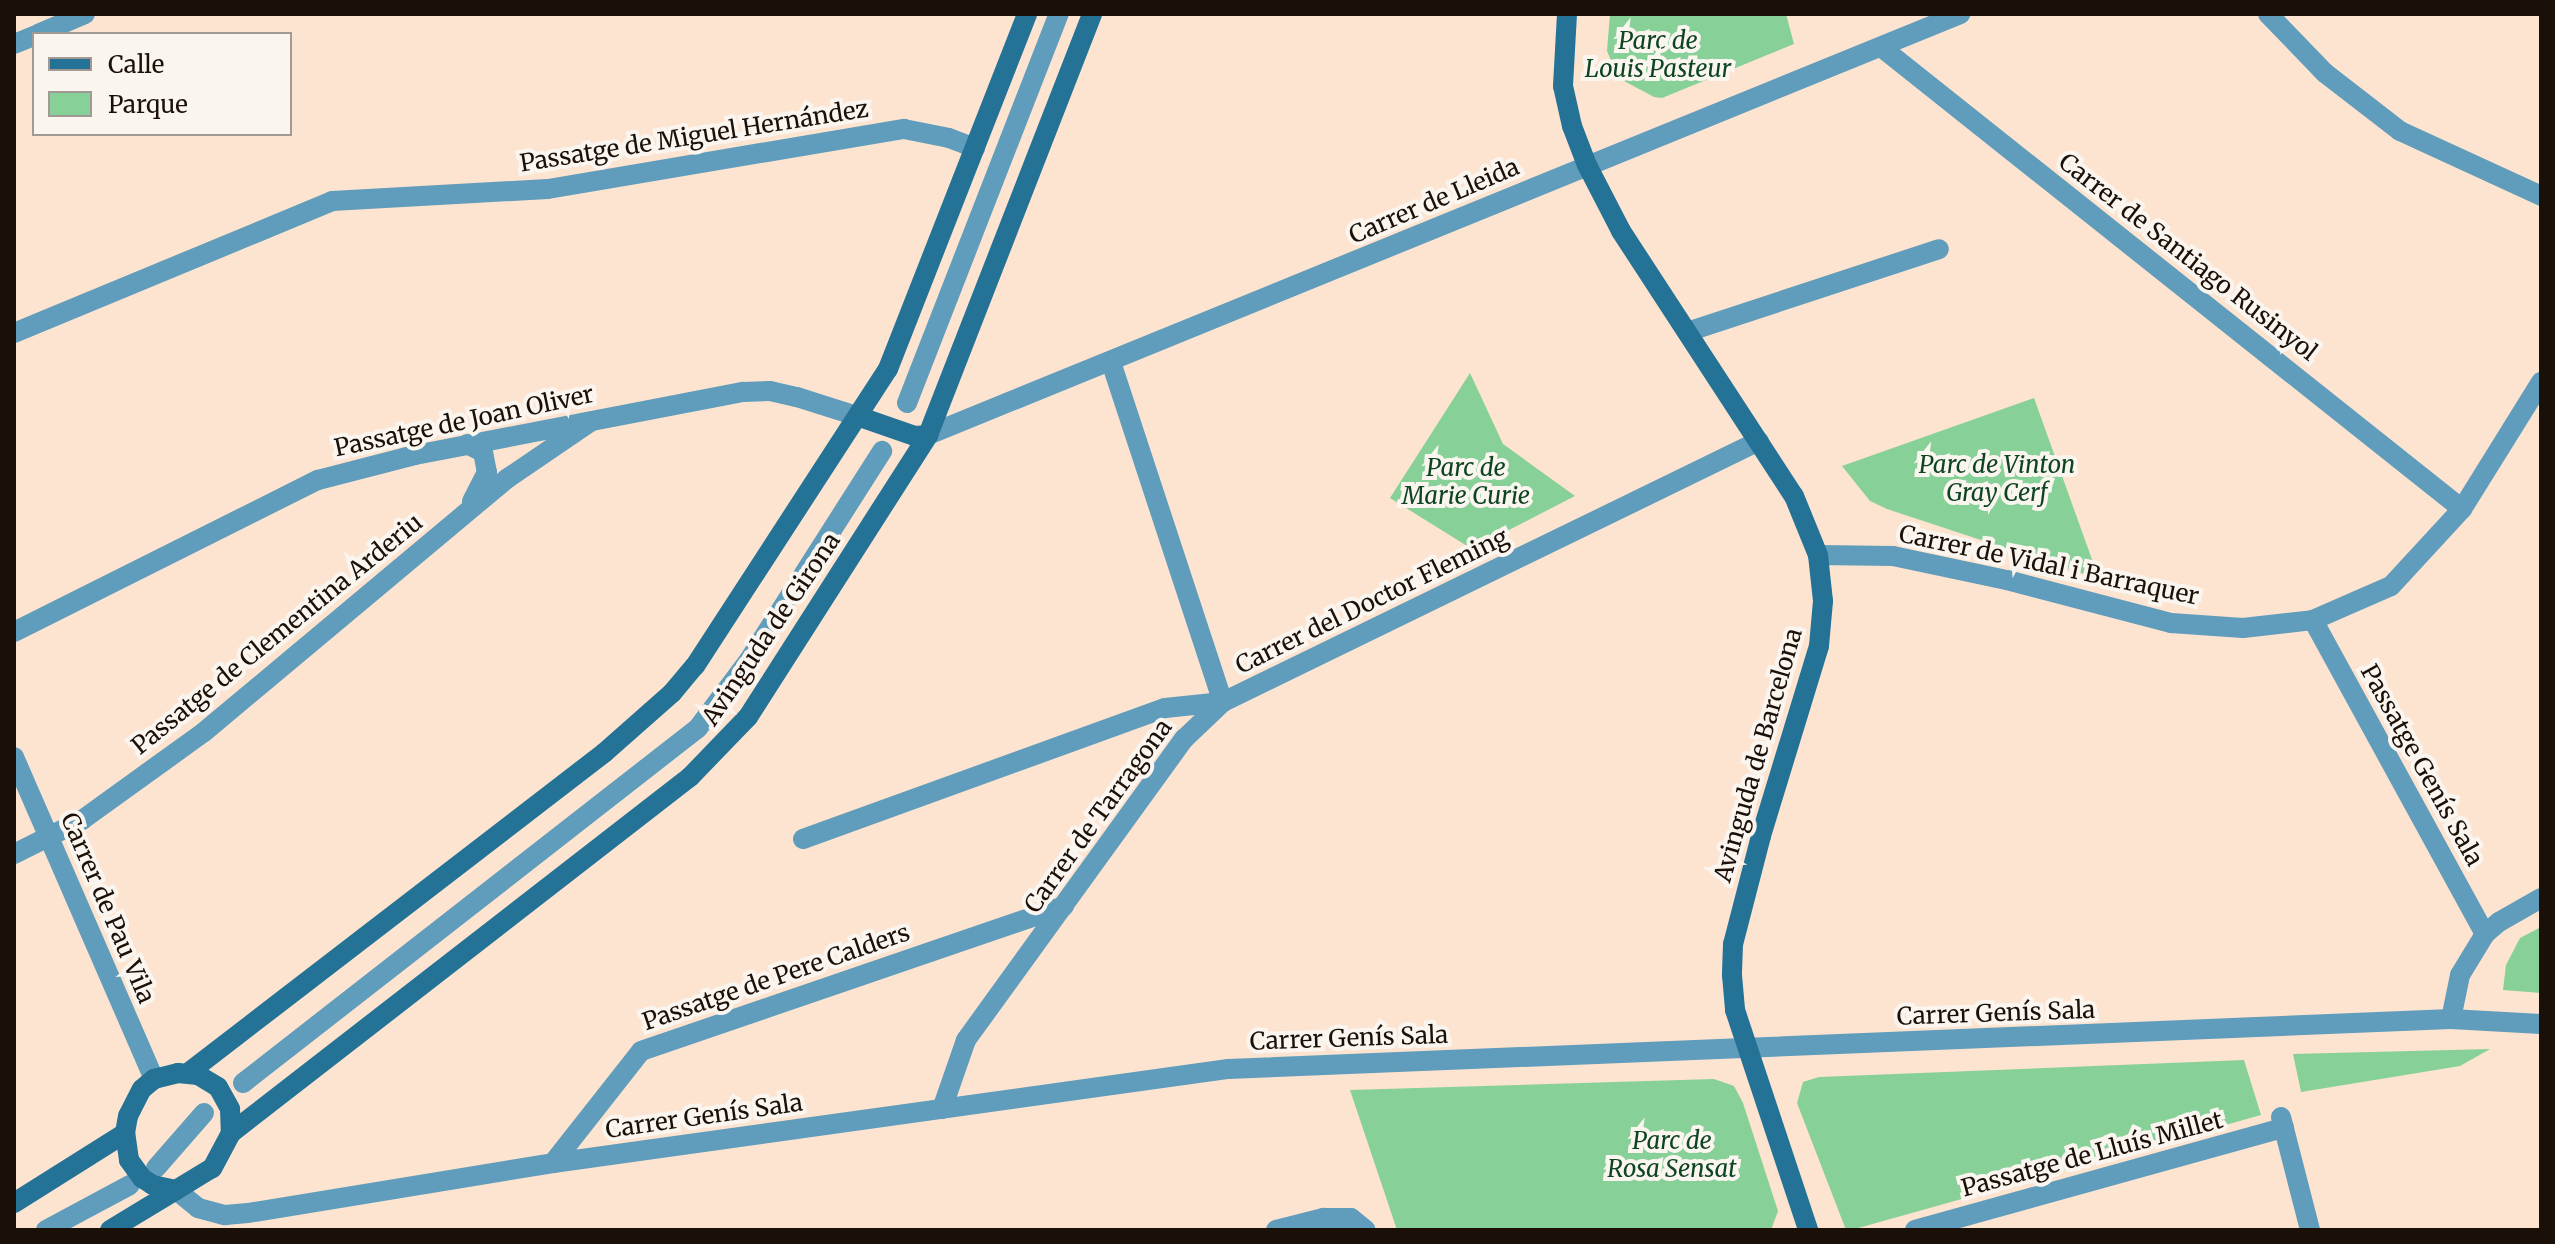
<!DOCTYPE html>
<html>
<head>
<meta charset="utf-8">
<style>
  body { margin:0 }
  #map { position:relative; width:2555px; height:1244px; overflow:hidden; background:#fce4d0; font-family:Merriweather,serif }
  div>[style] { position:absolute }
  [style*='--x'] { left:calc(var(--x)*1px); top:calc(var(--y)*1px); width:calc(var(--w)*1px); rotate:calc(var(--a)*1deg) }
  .green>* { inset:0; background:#87d097 }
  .lane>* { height:20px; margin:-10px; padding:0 10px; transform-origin:10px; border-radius:10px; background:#609cbb }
  .street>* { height:20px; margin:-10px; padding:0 10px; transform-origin:10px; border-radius:10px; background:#609cbb }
  .secondary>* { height:20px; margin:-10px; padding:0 10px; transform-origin:10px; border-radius:10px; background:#247397 }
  span { translate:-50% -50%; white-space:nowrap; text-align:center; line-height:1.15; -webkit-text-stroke:8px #fbf5f0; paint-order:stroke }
  .park-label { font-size:24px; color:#0d4521; font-style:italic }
  .street-label { font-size:24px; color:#1a1007 }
  .frame { position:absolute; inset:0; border:16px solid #1a1007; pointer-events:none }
  .legend { position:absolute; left:32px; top:32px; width:260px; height:104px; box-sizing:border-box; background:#fbf5f0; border:2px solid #a19993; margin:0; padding:10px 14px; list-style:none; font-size:24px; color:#1a1007 }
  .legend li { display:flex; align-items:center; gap:16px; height:40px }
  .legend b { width:40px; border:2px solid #a19993 }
</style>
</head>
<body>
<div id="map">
  <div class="green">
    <i style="clip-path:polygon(1610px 14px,1786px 14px,1794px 44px,1662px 98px,1654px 97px,1624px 81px,1616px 72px,1607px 51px)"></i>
    <i style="clip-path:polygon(1470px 373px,1503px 444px,1575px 496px,1472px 549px,1390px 498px)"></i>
    <i style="clip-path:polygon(2034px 398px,2099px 579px,1887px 509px,1870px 501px,1842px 466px)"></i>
    <i style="clip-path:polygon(2541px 927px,2541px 993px,2503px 990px,2506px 965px,2520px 938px)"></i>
    <i style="clip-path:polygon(2490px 1049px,2460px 1066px,2301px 1092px,2293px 1054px)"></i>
    <i style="clip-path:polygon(2244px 1060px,2261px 1115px,1851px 1230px,1846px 1230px,1797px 1103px,1803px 1082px,1819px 1077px)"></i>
    <i style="clip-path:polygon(1714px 1079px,1734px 1086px,1743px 1103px,1778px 1211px,1771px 1230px,1397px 1230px,1350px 1090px)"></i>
  </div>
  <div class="lane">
    <i style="--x:1687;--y:332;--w:265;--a:-18.2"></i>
    <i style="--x:803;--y:839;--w:385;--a:-19.9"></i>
    <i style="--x:1165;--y:708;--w:58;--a:-5.9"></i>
    <i style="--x:553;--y:1163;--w:142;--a:-51.8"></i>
    <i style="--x:641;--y:1051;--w:447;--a:-18.9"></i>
    <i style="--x:1276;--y:1230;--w:49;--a:-14.3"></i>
    <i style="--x:1323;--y:1218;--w:28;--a:0"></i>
    <i style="--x:1351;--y:1218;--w:19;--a:39"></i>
  </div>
  <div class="street">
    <i style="--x:2268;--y:14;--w:82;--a:46"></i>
    <i style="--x:2325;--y:73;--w:95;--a:37.7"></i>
    <i style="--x:2400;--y:131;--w:155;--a:24.7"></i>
    <i style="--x:38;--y:34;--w:51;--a:-23.1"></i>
    <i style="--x:14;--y:44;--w:22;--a:-22"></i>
    <i style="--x:1881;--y:47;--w:742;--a:38.49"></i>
    <i style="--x:14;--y:333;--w:344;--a:-22.5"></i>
    <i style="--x:332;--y:201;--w:216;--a:-3.2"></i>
    <i style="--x:548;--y:189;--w:361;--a:-9.6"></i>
    <i style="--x:904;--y:129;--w:46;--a:11.3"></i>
    <i style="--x:949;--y:138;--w:28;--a:21"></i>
    <i style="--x:1111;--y:362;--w:358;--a:71.8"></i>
    <i style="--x:907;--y:403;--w:418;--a:-68.7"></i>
    <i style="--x:928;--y:435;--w:1115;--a:-22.19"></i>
    <i style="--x:467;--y:444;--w:18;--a:27"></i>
    <i style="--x:483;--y:452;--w:20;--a:79"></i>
    <i style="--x:487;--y:472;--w:33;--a:117"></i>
    <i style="--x:1818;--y:555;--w:75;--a:0.8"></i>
    <i style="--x:1893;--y:556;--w:116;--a:11.9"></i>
    <i style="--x:2007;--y:580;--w:170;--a:14.7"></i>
    <i style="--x:2171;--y:623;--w:72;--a:4"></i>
    <i style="--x:2243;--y:628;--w:70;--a:-6.5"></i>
    <i style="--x:2313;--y:620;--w:85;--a:-23.6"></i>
    <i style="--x:2391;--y:586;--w:105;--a:-47.3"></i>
    <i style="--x:2462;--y:509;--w:150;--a:-58.1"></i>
    <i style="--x:2313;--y:620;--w:358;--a:61.3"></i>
    <i style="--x:14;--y:632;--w:340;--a:-26.6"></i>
    <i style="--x:318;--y:480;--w:100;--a:-14.5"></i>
    <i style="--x:415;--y:455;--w:334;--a:-10.9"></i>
    <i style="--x:743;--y:392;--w:27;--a:-2"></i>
    <i style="--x:770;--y:391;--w:28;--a:13"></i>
    <i style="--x:797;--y:397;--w:66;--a:17.6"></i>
    <i style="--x:14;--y:757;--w:351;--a:66.5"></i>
    <i style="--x:14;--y:854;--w:76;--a:-26.6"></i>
    <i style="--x:82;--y:820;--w:150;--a:-35.8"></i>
    <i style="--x:204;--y:732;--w:396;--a:-39.9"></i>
    <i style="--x:508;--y:478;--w:99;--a:-34.3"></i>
    <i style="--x:2451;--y:1019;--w:45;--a:-78.4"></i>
    <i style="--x:2460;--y:975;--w:48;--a:-58.6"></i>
    <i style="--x:2485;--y:934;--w:18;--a:-41"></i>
    <i style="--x:2499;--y:922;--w:48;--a:-29.7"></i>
    <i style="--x:243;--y:1083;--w:577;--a:-37.96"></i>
    <i style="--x:698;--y:728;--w:85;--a:-53.1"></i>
    <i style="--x:749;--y:660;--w:248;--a:-57.5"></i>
    <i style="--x:942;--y:1109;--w:73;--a:-70.8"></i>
    <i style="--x:966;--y:1040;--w:372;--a:-54.1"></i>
    <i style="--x:1184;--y:739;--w:54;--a:-43.5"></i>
    <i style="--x:1223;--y:702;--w:596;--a:-25.96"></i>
    <i style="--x:2281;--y:1117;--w:117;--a:75.6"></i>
    <i style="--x:156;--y:1168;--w:73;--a:-48.9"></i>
    <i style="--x:176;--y:1190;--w:28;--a:39"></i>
    <i style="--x:198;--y:1208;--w:28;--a:15"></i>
    <i style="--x:225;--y:1215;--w:23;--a:-5"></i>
    <i style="--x:248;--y:1213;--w:309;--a:-9.3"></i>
    <i style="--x:553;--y:1163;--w:682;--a:-7.93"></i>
    <i style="--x:1228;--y:1069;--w:1224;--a:-2.34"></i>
    <i style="--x:2451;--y:1019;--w:90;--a:3.2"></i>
    <i style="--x:46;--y:1230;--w:95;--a:-28.2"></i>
    <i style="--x:1915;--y:1230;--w:383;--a:-15.5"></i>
  </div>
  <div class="secondary">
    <i style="--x:1567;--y:14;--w:72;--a:93.2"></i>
    <i style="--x:1563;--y:86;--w:41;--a:77.3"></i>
    <i style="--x:1572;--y:126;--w:42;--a:69"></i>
    <i style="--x:1587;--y:165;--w:74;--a:62.7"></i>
    <i style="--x:1621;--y:231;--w:316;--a:56.9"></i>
    <i style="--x:1794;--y:496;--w:64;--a:67.9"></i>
    <i style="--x:1818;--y:555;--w:46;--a:83.8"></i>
    <i style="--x:1823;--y:601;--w:45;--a:95.1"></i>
    <i style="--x:1819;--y:646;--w:199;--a:107"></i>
    <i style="--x:1761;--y:836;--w:112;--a:104.5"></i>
    <i style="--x:1733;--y:944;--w:31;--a:92"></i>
    <i style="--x:1732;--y:975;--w:35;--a:85"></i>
    <i style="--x:1735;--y:1010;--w:232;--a:71.6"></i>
    <i style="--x:860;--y:417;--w:58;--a:19.1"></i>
    <i style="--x:915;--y:436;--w:13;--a:-4"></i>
    <i style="--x:178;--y:1073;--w:20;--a:6"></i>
    <i style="--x:198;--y:1075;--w:23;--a:31"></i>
    <i style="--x:218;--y:1087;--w:25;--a:61"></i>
    <i style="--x:230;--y:1109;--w:24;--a:88"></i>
    <i style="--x:231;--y:1133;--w:40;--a:118"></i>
    <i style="--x:212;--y:1168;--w:42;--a:148.6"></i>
    <i style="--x:176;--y:1190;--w:24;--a:-168"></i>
    <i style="--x:153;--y:1185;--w:13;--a:-148"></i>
    <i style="--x:142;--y:1178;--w:22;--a:-126"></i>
    <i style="--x:129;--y:1160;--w:27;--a:-98"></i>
    <i style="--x:125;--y:1133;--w:17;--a:-80"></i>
    <i style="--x:128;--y:1116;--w:30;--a:-63"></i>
    <i style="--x:142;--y:1089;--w:16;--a:-40"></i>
    <i style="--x:154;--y:1079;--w:25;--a:-14"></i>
    <i style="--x:188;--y:1073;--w:525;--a:-37.57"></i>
    <i style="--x:604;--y:753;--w:91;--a:-41.4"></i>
    <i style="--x:672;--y:693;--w:35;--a:-50"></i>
    <i style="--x:695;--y:666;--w:354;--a:-57"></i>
    <i style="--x:888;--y:369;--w:381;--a:-68.6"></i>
    <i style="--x:231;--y:1133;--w:581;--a:-37.8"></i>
    <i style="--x:690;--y:777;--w:83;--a:-46"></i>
    <i style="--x:748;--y:717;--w:335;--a:-57.4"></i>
    <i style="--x:928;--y:435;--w:452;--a:-68.7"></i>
    <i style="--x:14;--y:1203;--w:131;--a:-32.2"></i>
    <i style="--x:110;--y:1230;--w:77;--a:-31.2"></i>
  </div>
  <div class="park-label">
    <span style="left:1658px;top:55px">Parc de<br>Louis Pasteur</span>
    <span style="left:1997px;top:479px">Parc de Vinton<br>Gray Cerf</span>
    <span style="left:1466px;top:482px">Parc de<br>Marie Curie</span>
    <span style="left:1672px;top:1155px">Parc de<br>Rosa Sensat</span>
  </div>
  <div class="street-label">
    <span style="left:694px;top:136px;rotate:-9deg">Passatge de Miguel Hernández</span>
    <span style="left:1434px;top:201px;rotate:-23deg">Carrer de Lleida</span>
    <span style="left:2188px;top:257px;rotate:38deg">Carrer de Santiago Rusinyol</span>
    <span style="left:464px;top:421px;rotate:-12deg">Passatge de Joan Oliver</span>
    <span style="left:2049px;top:565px;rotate:12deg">Carrer de Vidal i Barraquer</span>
    <span style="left:1372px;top:601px;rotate:-26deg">Carrer del Doctor Fleming</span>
    <span style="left:771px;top:629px;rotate:-56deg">Avinguda de Girona</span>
    <span style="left:277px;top:634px;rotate:-39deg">Passatge de Clementina Arderiu</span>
    <span style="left:1758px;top:755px;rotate:-74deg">Avinguda de Barcelona</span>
    <span style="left:2422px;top:765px;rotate:61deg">Passatge Genís Sala</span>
    <span style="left:1098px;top:816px;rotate:-54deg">Carrer de Tarragona</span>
    <span style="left:108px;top:908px;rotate:67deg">Carrer de Pau Vila</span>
    <span style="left:776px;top:977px;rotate:-19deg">Passatge de Pere Calders</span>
    <span style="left:1996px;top:1013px;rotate:-2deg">Carrer Genís Sala</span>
    <span style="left:1349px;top:1038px;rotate:-2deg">Carrer Genís Sala</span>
    <span style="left:704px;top:1116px;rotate:-8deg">Carrer Genís Sala</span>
    <span style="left:2092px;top:1154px;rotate:-15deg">Passatge de Lluís Millet</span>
  </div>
  <div class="frame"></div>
  <ul class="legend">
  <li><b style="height:10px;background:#247397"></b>Calle</li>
  <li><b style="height:22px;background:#87d097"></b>Parque</li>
  </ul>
</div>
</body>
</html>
